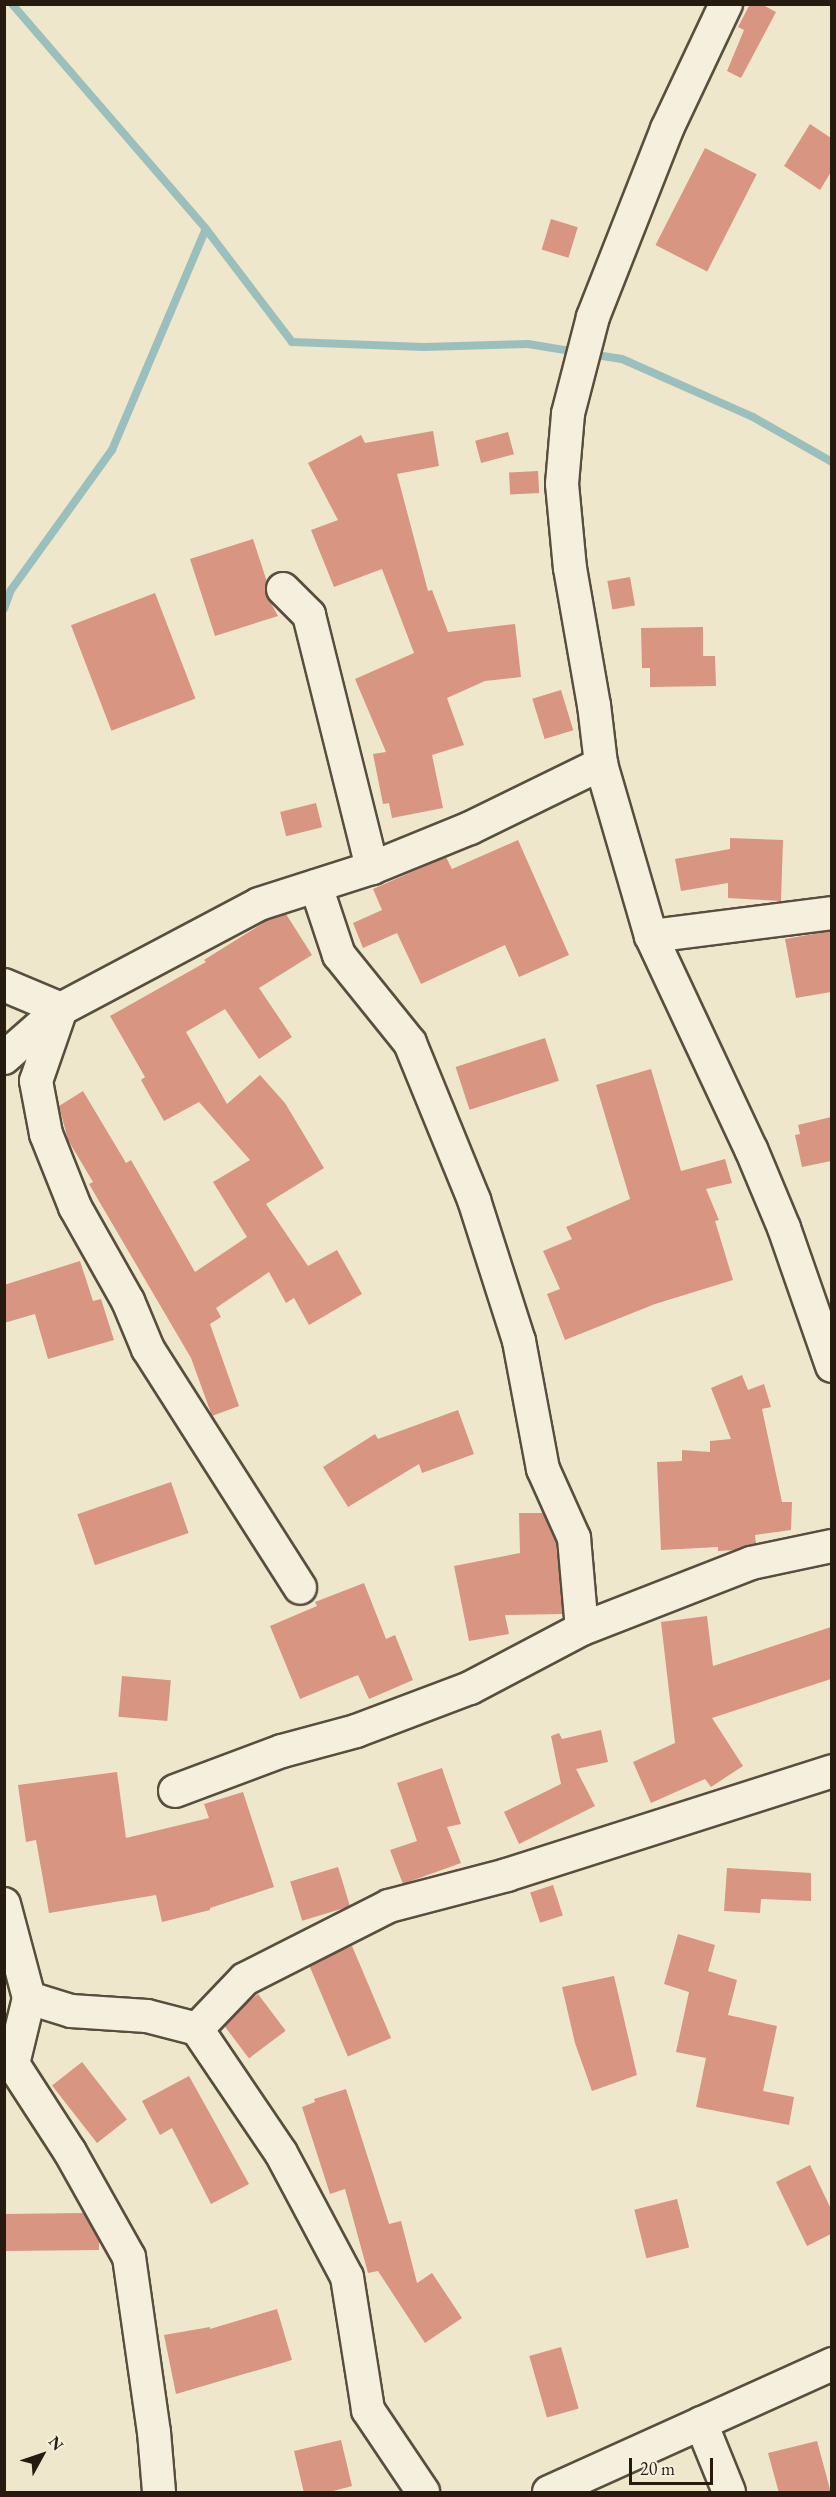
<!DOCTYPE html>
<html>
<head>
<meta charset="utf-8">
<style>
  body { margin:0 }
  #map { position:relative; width:836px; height:2497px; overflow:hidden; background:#efe7cb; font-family:"EB Garamond",serif }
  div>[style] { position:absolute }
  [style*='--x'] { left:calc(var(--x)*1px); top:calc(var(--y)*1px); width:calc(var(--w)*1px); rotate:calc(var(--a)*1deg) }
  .stream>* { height:8px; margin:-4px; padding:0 4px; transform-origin:4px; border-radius:4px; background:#9bbfbd }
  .building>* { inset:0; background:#d89581; transform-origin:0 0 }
  .roads { filter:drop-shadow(2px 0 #594e3e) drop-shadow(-2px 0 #594e3e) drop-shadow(0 2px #594e3e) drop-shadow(0 -2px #594e3e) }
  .minor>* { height:32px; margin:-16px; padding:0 16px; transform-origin:16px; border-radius:16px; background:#f5efdd }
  span { translate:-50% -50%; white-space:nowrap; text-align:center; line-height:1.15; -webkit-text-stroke:5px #f5efdd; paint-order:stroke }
  .frame { position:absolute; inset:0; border:6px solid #271b0f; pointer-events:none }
  .north { position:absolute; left:12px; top:2425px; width:60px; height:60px; -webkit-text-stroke:4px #f5efdd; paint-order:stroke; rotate:50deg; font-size:16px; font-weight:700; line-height:24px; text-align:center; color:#271b0f }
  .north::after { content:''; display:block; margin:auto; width:21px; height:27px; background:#271b0f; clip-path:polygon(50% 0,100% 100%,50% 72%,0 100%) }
  .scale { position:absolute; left:629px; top:2458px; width:84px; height:27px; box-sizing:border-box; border:3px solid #271b0f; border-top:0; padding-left:8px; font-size:18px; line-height:21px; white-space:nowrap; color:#271b0f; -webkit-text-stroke:4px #f5efdd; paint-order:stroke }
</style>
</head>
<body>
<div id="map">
  <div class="stream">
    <i style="--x:12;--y:4;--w:297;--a:49.2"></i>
    <i style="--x:206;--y:229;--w:142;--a:52.7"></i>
    <i style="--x:292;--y:342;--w:132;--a:2.2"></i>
    <i style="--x:424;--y:347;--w:104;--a:-1.7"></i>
    <i style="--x:528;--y:344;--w:50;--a:9.3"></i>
    <i style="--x:590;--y:354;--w:32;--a:9"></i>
    <i style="--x:622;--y:359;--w:143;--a:23.9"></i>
    <i style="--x:753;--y:417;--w:91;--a:29.7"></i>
    <i style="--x:4;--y:609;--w:20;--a:-70"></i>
    <i style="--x:11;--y:590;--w:173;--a:-54.2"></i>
    <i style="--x:112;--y:450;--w:240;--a:-67"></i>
  </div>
  <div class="building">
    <i style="clip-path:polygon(750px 4px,761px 4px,776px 12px,741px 78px,727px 71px,744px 30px,738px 27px)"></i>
    <i style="clip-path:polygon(810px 124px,831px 138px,831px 172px,820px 190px,784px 166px)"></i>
    <i style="left:705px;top:148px;width:58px;height:109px;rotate:27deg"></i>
    <i style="left:551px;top:219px;width:28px;height:32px;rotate:17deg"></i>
    <i style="clip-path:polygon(433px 431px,439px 466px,397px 474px,428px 591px,432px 590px,448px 632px,515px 624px,521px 677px,485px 681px,447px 698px,464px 745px,432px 755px,443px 808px,392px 818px,389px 803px,383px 804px,373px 754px,386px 752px,355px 679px,414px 653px,382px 569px,334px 587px,311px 530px,338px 520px,308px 463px,361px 435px,365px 443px)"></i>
    <i style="left:508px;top:432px;width:23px;height:34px;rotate:75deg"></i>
    <i style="left:538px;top:471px;width:22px;height:29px;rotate:87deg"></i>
    <i style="clip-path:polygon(253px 539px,267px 582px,266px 594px,278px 616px,215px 636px,190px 559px)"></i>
    <i style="left:630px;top:577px;width:29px;height:23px;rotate:80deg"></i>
    <i style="left:155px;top:593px;width:113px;height:90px;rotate:69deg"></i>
    <i style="clip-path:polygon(703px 627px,703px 656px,715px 656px,716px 686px,650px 687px,650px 668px,642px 668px,641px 628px)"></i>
    <i style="left:561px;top:690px;width:42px;height:30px;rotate:73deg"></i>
    <i style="left:316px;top:803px;width:25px;height:37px;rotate:76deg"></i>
    <i style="clip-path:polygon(730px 838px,783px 840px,781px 901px,728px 898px,728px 883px,681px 891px,675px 859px,730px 849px)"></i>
    <i style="clip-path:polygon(518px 840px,569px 955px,519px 977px,505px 945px,421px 984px,397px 933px,363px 948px,353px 923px,382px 910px,373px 889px,446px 857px,452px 869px)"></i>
    <i style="clip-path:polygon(286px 914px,312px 955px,259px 988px,292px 1037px,259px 1059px,225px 1009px,186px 1032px,227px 1104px,260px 1075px,285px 1103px,324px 1168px,266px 1204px,308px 1266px,337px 1250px,362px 1294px,309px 1325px,294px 1298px,286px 1303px,269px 1272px,216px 1308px,221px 1317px,210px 1324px,239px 1406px,212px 1416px,191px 1358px,89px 1184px,93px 1182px,68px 1140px,59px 1106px,83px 1091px,126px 1163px,131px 1160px,195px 1272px,247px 1237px,213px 1182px,250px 1160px,199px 1102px,164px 1121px,141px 1080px,145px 1077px,110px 1016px,206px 962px,204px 960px,268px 920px)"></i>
    <i style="clip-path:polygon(831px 931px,831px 992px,796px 998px,785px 939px)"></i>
    <i style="left:545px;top:1038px;width:45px;height:94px;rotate:72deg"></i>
    <i style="clip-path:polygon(651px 1069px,681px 1171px,725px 1159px,732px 1183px,706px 1189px,719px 1220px,715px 1221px,733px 1280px,655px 1304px,565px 1340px,547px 1294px,560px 1289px,543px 1251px,572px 1239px,566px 1227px,630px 1199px,596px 1085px)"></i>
    <i style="clip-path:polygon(831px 1117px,831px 1161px,802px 1167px,795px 1135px,800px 1134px,798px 1125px)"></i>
    <i style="clip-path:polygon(80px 1261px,93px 1301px,101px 1299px,114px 1340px,48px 1359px,35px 1314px,4px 1323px,4px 1285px)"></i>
    <i style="clip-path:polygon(742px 1375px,748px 1390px,764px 1384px,771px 1407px,762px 1409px,782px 1502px,792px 1502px,791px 1530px,755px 1535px,756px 1544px,736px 1550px,718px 1551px,718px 1547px,661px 1550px,657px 1462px,682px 1461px,682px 1450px,710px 1452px,710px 1441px,731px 1439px,711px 1388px)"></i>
    <i style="clip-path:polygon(458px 1410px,474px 1454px,422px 1473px,419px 1464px,348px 1507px,323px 1467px,375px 1434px,378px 1439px)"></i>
    <i style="left:171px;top:1482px;width:54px;height:99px;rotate:71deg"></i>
    <i style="clip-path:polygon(519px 1513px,543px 1513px,556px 1543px,563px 1614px,505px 1615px,509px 1634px,469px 1641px,454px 1566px,520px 1553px)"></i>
    <i style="clip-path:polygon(364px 1583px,386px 1639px,395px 1635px,413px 1680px,369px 1699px,358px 1675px,300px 1699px,270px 1626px,317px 1606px,315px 1602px)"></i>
    <i style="clip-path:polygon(707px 1616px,713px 1666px,831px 1627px,831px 1679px,712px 1718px,743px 1766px,711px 1787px,705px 1779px,651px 1803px,633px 1762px,675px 1743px,661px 1622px)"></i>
    <i style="left:122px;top:1676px;width:49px;height:41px;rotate:5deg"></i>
    <i style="clip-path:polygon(601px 1730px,608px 1762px,576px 1769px,595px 1806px,519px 1844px,504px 1812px,561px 1784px,551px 1736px,559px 1733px,562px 1739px)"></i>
    <i style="clip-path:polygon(442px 1768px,461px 1824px,447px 1827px,461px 1863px,403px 1884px,390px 1850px,417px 1841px,397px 1783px)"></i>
    <i style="clip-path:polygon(117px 1772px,126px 1838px,209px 1818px,204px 1804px,243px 1792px,274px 1887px,210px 1908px,210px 1910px,162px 1922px,156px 1895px,49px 1913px,36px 1840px,26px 1842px,18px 1785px)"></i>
    <i style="left:338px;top:1867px;width:41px;height:50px;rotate:73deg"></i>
    <i style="clip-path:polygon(727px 1868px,811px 1873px,811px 1901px,761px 1899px,760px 1913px,724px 1911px)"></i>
    <i style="left:553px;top:1885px;width:32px;height:24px;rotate:72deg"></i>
    <i style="clip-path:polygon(678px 1934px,715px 1945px,708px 1971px,737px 1980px,728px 2015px,777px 2026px,763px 2091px,794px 2097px,789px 2125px,696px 2107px,706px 2058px,676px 2052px,689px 1992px,664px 1984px)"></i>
    <i style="left:352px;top:1946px;width:100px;height:47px;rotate:67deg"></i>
    <i style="clip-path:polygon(614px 1976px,637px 2075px,592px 2091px,575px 2043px,562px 1987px)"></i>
    <i style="left:258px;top:1994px;width:46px;height:46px;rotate:53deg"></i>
    <i style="left:82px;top:2062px;width:73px;height:38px;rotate:52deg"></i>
    <i style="clip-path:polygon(189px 2076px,249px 2184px,211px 2204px,172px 2128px,160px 2135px,142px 2101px)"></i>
    <i style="clip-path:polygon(346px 2089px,389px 2224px,401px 2221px,417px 2283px,432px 2273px,462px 2318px,425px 2343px,378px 2271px,368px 2273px,345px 2189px,330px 2194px,302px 2107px,315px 2102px,314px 2099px)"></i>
    <i style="clip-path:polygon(810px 2165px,831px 2209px,831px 2234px,807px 2246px,776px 2182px)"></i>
    <i style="left:677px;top:2199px;width:50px;height:44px;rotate:76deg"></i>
    <i style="clip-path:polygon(84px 2213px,99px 2241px,99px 2250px,4px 2251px,4px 2214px)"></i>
    <i style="clip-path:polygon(277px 2309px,292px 2360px,176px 2394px,164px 2335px,210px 2327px,210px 2329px)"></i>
    <i style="left:561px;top:2347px;width:64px;height:33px;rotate:74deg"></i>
    <i style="clip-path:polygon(341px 2440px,352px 2486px,326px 2493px,304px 2493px,294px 2451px)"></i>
    <i style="clip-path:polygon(817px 2441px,831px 2493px,779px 2493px,768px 2453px)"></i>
  </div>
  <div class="roads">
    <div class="minor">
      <i style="--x:726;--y:4;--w:138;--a:115.3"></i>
      <i style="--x:667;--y:129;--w:202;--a:111.5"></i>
      <i style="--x:593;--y:317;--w:100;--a:104.5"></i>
      <i style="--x:568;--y:414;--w:70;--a:94.9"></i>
      <i style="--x:562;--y:484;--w:84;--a:84.6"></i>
      <i style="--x:570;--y:568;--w:139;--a:80.1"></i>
      <i style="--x:594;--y:705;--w:59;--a:83.2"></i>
      <i style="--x:601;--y:764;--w:179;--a:73.8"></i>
      <i style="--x:651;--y:936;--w:235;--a:64.9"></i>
      <i style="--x:751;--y:1149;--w:86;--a:67.3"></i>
      <i style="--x:784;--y:1228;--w:146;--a:70.8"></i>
      <i style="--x:283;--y:589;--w:37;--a:45"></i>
      <i style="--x:309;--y:615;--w:261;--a:76"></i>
      <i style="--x:316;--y:886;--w:73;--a:71.6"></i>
      <i style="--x:339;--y:955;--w:113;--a:51.1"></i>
      <i style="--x:410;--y:1043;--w:170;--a:67.8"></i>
      <i style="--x:474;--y:1200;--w:148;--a:72.3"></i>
      <i style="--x:519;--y:1341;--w:130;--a:79.4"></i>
      <i style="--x:543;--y:1469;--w:76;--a:65.8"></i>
      <i style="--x:574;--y:1538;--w:91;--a:85"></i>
      <i style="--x:651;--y:936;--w:182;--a:-7.2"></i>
      <i style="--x:4;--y:985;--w:62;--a:22.8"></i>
      <i style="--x:61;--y:1009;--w:224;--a:-27.9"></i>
      <i style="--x:259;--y:904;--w:119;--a:-17.7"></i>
      <i style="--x:372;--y:868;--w:106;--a:-22.2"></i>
      <i style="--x:470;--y:828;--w:146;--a:-26"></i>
      <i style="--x:61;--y:1009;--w:76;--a:109.1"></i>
      <i style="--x:36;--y:1081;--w:54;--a:79.3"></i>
      <i style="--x:46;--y:1134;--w:79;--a:68.3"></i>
      <i style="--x:75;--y:1207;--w:108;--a:60.6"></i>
      <i style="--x:128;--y:1301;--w:52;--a:67.4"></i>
      <i style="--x:148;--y:1349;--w:283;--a:57.5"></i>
      <i style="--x:4;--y:1058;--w:74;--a:-41.2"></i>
      <i style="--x:175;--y:1791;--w:114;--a:-20.5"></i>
      <i style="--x:282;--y:1751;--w:77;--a:-15.1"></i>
      <i style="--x:356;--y:1731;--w:122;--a:-20.7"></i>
      <i style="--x:470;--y:1688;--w:127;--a:-27.8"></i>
      <i style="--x:582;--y:1629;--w:181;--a:-21.3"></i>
      <i style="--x:751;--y:1563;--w:83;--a:-11.9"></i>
      <i style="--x:4;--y:1904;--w:97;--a:75.1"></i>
      <i style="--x:29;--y:1998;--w:44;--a:17.2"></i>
      <i style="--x:71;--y:2011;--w:76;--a:3.8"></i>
      <i style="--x:147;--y:2016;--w:52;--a:14.6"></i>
      <i style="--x:197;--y:2029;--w:150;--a:55.9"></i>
      <i style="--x:281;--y:2153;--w:140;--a:62"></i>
      <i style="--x:347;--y:2277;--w:135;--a:81"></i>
      <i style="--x:368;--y:2410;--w:99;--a:56.1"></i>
      <i style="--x:29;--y:1998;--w:68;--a:103.6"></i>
      <i style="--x:13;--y:2064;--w:105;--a:57.1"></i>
      <i style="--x:70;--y:2152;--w:120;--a:60.7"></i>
      <i style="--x:129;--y:2257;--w:177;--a:81.9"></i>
      <i style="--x:154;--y:2432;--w:60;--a:85.2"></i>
      <i style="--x:197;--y:2029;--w:69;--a:-46.2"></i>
      <i style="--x:245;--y:1979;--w:161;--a:-26.9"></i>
      <i style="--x:389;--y:1906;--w:122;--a:-14.7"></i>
      <i style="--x:507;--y:1875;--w:341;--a:-17.7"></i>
      <i style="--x:701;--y:2423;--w:74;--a:67.9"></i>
      <i style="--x:549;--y:2492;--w:311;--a:-24.3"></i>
    </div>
  </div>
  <div class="frame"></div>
  <div class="north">N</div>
  <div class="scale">20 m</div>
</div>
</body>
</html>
